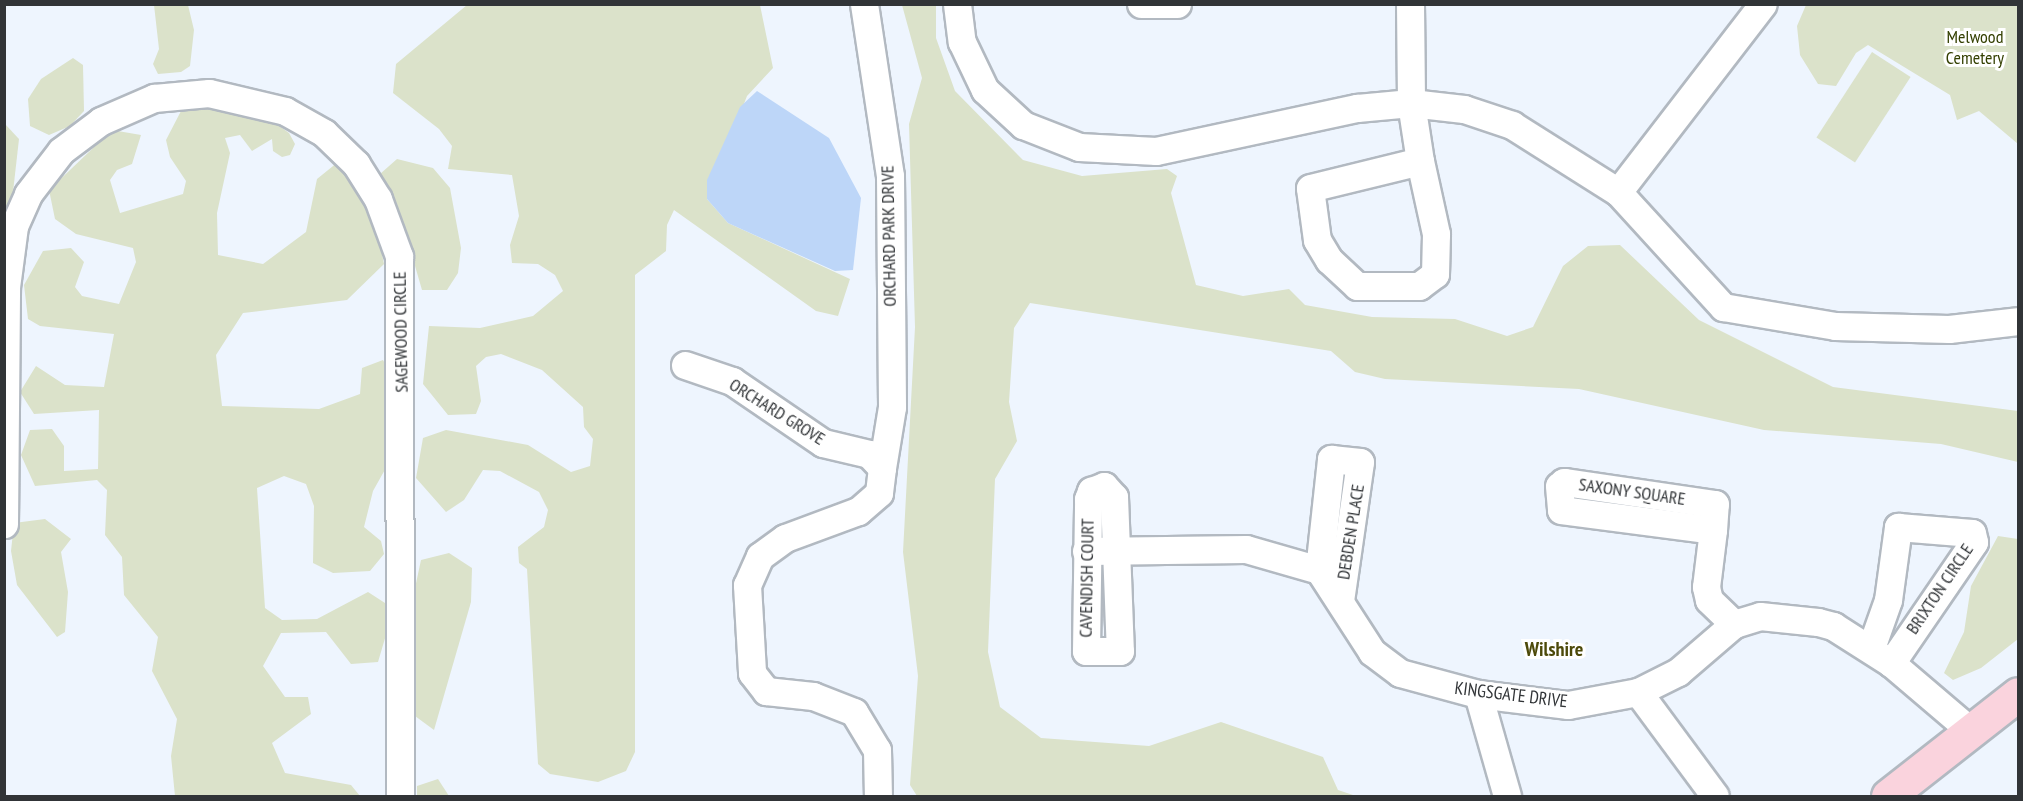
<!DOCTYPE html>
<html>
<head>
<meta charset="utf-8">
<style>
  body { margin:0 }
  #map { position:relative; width:2023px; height:801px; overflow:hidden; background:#eef5fe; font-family:"PT Sans Narrow",sans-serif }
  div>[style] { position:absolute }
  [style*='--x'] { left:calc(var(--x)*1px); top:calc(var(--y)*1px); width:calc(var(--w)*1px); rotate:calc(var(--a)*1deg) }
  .green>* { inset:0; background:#dbe2ca; transform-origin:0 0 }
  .water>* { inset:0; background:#bdd6f8 }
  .roads { filter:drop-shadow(2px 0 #b2b9c1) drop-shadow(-2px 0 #b2b9c1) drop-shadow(0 2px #b2b9c1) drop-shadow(0 -2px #b2b9c1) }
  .minor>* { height:27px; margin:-13.5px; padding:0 13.5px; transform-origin:13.5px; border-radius:13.5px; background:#fff }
  .major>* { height:33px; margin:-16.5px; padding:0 16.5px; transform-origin:16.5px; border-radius:16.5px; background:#fad3dd }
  span { translate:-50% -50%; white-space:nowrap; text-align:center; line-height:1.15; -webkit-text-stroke:6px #fff; paint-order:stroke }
  .park-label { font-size:18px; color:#333f00 }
  .street-label { font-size:18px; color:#313437 }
  .neighbourhood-label { font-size:20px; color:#4d4a0a; font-weight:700 }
  .frame { position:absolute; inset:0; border:6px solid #313437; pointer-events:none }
</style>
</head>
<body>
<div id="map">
  <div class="green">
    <i style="clip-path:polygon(154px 5px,188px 5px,194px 30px,190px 66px,181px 72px,158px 74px,153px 64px,159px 49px)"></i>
    <i style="clip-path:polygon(467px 5px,760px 5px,773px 68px,747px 96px,707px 199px,728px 223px,850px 279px,838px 316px,816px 311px,674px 210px,667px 225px,666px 251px,635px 275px,635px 752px,626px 771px,598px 782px,550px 774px,538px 764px,527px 569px,519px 563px,518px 547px,544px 527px,548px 510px,539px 492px,500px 471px,483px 470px,464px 500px,446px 512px,416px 478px,423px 438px,446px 430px,528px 445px,571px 472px,590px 466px,593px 439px,584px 427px,583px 407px,542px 370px,501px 354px,486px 357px,476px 366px,481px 401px,476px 414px,448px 415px,423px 384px,429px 326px,480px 328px,533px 316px,563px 291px,555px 275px,538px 264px,512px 263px,510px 245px,519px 216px,512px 175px,448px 169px,452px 146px,439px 129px,393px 93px,396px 64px)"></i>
    <i style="clip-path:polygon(902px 5px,936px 5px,936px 38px,955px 91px,1023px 160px,1082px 176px,1167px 169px,1177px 176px,1171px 193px,1196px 285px,1243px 296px,1289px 289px,1305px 305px,1372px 317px,1455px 319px,1507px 336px,1533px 327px,1563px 266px,1588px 246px,1620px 245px,1699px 320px,1833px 387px,2018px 411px,2018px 462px,1941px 444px,1764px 430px,1579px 389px,1385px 379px,1355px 372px,1331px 351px,1030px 303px,1014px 328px,1009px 402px,1017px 441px,995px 479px,988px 652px,1000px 707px,1041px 738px,1149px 746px,1221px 722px,1323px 757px,1338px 790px,1356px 796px,917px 796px,910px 785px,918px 676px,903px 552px,915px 327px,909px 124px,922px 78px)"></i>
    <i style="clip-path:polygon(1806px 5px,2018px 5px,2018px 144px,1979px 111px,1957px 120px,1950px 95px,1868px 45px,1856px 53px,1836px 86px,1818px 84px,1800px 55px,1797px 26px)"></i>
    <i style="left:1872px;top:52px;width:46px;height:102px;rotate:33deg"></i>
    <i style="clip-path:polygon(73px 58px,83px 65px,84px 111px,70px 126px,49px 135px,30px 126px,28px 99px,41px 79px)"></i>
    <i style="clip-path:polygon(228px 104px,264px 115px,289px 133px,295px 144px,290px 155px,282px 157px,273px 151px,272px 139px,252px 151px,240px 135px,225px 138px,230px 153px,217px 213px,218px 255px,263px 264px,306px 232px,317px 179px,338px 162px,375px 219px,384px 264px,347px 300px,243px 313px,216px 355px,222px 406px,319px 409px,360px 394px,362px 368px,383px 360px,392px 376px,387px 466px,373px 491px,364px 527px,381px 541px,384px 554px,370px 571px,333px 573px,313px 563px,314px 506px,306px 484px,284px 476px,257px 488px,265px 608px,282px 620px,317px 619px,368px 592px,385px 603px,386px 635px,378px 662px,351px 664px,326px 632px,281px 633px,263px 666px,285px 697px,308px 697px,311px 714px,272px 743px,285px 773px,351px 785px,360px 796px,175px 796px,171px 756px,177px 719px,152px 671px,158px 637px,124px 595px,122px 557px,105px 535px,107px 490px,97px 480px,35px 486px,21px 455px,30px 430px,52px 429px,64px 446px,64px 471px,98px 469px,99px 410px,34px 414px,20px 392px,36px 366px,65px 385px,104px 387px,114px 334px,40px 326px,28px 319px,24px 285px,43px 251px,71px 248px,84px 262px,75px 287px,82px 296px,119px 304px,136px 262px,133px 248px,76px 234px,55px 219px,49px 190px,112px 130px,141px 135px,132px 164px,117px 170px,110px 180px,120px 213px,183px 194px,186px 181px,170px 157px,166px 140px,181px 111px)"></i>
    <i style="clip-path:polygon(5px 124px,19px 139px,13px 192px,5px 210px)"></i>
    <i style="clip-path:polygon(397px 159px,433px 168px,450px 188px,461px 248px,458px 273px,447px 290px,422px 290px,397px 204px,380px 174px)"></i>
    <i style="clip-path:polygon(45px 519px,71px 539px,61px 552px,68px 592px,65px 632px,57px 637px,17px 585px,11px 551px,14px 523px)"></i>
    <i style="clip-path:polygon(1998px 536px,2018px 539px,2018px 639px,1981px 668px,1953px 680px,1944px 673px,1964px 632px,1971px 586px)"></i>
    <i style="clip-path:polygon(449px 553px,472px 568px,471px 602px,434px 730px,415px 716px,412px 602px,421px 560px)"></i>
    <i style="clip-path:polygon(438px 779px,449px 796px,417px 796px,417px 786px)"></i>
  </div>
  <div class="water">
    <i style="clip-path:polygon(757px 91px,829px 138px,861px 198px,853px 270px,835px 271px,728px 223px,707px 199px,707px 180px,740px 107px)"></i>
  </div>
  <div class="roads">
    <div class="minor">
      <i style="--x:864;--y:4;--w:174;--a:81.4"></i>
      <i style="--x:890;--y:176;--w:231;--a:89.5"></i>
      <i style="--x:892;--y:407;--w:62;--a:99.3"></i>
      <i style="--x:957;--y:4;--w:38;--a:83"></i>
      <i style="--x:962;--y:42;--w:53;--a:64.4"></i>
      <i style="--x:985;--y:90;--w:52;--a:42.6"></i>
      <i style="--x:1023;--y:125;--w:60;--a:21.4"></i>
      <i style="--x:1079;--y:147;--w:77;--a:3"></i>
      <i style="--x:1156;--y:151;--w:206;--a:-12.1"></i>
      <i style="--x:1357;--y:108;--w:54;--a:-5.3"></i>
      <i style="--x:1411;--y:103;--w:53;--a:6.5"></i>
      <i style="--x:1464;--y:109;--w:51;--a:18.4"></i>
      <i style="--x:1512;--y:125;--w:125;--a:32.3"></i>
      <i style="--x:1618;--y:192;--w:156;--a:47.6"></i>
      <i style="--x:1723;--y:307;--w:114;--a:9.6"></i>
      <i style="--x:1835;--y:326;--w:114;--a:1.5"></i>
      <i style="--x:1949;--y:329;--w:69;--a:-6.6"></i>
      <i style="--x:1141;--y:4;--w:36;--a:0"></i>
      <i style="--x:1410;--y:4;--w:99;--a:89.4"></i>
      <i style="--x:1411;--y:103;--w:59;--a:81.2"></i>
      <i style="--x:1420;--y:161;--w:75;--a:77.6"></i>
      <i style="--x:1436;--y:234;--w:40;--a:91.4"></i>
      <i style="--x:1435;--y:274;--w:20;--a:143"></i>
      <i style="--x:1419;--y:286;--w:62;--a:180"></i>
      <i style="--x:1357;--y:286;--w:38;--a:-137"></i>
      <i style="--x:1329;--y:260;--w:23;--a:-121"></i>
      <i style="--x:1317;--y:240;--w:52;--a:-97.7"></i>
      <i style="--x:1310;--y:188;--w:113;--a:-13.8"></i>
      <i style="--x:1618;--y:192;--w:237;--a:-52.4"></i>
      <i style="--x:685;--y:365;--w:50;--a:18.8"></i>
      <i style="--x:732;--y:381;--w:110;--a:34.3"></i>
      <i style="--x:823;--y:443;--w:47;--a:13.4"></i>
      <i style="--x:869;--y:454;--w:19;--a:47"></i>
      <i style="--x:882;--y:468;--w:25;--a:97"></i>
      <i style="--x:879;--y:493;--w:28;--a:139"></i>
      <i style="--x:858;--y:511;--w:78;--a:159.7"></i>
      <i style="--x:785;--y:538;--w:31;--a:144"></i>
      <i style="--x:760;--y:556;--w:32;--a:114"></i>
      <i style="--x:747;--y:585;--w:88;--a:86.7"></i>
      <i style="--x:752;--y:673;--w:23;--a:52"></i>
      <i style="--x:766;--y:691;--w:47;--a:6.1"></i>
      <i style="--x:813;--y:696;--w:44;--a:21.3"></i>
      <i style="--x:854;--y:712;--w:44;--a:58.8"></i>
      <i style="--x:877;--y:750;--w:46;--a:88.8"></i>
      <i style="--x:1104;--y:486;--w:15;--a:48"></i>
      <i style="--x:1114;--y:497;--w:154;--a:87.8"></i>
      <i style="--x:1120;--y:651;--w:34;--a:180"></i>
      <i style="--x:1086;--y:651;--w:152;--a:-89.2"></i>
      <i style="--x:1088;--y:499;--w:9;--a:-69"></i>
      <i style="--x:1091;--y:491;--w:14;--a:-21"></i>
      <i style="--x:4;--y:524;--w:237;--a:-89.5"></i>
      <i style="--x:6;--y:287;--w:62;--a:-82.5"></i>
      <i style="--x:14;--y:226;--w:35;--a:-66"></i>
      <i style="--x:28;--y:194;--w:54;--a:-52.5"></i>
      <i style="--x:61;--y:151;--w:50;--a:-36.9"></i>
      <i style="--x:101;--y:121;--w:58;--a:-23.5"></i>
      <i style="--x:154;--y:98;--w:55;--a:-5.2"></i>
      <i style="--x:209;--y:93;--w:78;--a:13.3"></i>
      <i style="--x:285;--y:111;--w:45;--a:29.4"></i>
      <i style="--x:324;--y:133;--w:45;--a:44.1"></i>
      <i style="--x:356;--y:164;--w:41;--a:57.8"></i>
      <i style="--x:378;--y:199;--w:61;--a:69.8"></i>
      <i style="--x:399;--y:256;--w:540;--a:89.89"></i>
      <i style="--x:1713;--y:530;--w:26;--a:-86"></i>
      <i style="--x:1715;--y:504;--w:153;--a:-171.7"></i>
      <i style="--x:1564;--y:482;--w:6;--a:141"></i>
      <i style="--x:1559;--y:486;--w:24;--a:85"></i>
      <i style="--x:1561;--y:510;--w:153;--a:7.5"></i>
      <i style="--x:1713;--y:530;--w:57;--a:97"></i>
      <i style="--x:1706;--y:587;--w:13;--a:77"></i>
      <i style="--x:1709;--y:600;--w:35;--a:44"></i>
      <i style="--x:1086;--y:551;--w:160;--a:-0.7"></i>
      <i style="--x:1246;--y:549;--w:76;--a:16"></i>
      <i style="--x:1319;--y:570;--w:98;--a:57.1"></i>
      <i style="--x:1372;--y:652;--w:35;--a:37"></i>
      <i style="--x:1400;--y:673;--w:81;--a:15.1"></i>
      <i style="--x:1478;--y:694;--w:91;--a:7"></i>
      <i style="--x:1568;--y:705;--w:71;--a:-10.5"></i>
      <i style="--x:1638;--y:692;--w:45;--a:-26.6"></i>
      <i style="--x:1678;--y:672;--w:74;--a:-40.6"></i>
      <i style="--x:1734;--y:624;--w:27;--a:-17"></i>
      <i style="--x:1760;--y:616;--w:58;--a:5.9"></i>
      <i style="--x:1818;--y:622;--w:16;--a:15"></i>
      <i style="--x:1833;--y:626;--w:69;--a:32.5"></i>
      <i style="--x:1891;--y:663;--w:106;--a:40.4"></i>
      <i style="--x:1319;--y:570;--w:112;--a:-83.8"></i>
      <i style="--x:1331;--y:459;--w:29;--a:6"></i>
      <i style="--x:1360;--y:462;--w:140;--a:98.2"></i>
      <i style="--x:1871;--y:648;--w:51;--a:-70.5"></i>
      <i style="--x:1888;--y:600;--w:74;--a:-82.2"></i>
      <i style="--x:1898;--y:527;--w:74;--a:4.6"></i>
      <i style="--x:1972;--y:533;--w:9;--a:77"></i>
      <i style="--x:1974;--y:542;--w:147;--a:124.4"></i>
      <i style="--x:1638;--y:692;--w:129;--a:53.5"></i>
      <i style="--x:1478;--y:694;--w:106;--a:74.1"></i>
    </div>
    <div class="major">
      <i style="--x:1888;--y:796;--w:165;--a:-38.1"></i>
    </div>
  </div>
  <div class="park-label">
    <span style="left:1975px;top:48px">Melwood<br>Cemetery</span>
  </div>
  <div class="street-label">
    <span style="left:889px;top:236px;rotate:-91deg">ORCHARD PARK DRIVE</span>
    <span style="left:401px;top:332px;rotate:-91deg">SAGEWOOD CIRCLE</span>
    <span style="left:777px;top:412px;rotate:32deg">ORCHARD GROVE</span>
    <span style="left:1632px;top:492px;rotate:8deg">SAXONY SQUARE</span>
    <span style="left:1351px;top:532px;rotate:-81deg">DEBDEN PLACE</span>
    <span style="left:1087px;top:578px;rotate:-89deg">CAVENDISH COURT</span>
    <span style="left:1940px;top:589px;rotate:-56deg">BRIXTON CIRCLE</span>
    <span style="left:1511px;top:695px;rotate:7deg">KINGSGATE DRIVE</span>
  </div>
  <div class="neighbourhood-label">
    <span style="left:1554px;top:649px">Wilshire</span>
  </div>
  <div class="frame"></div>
</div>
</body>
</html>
